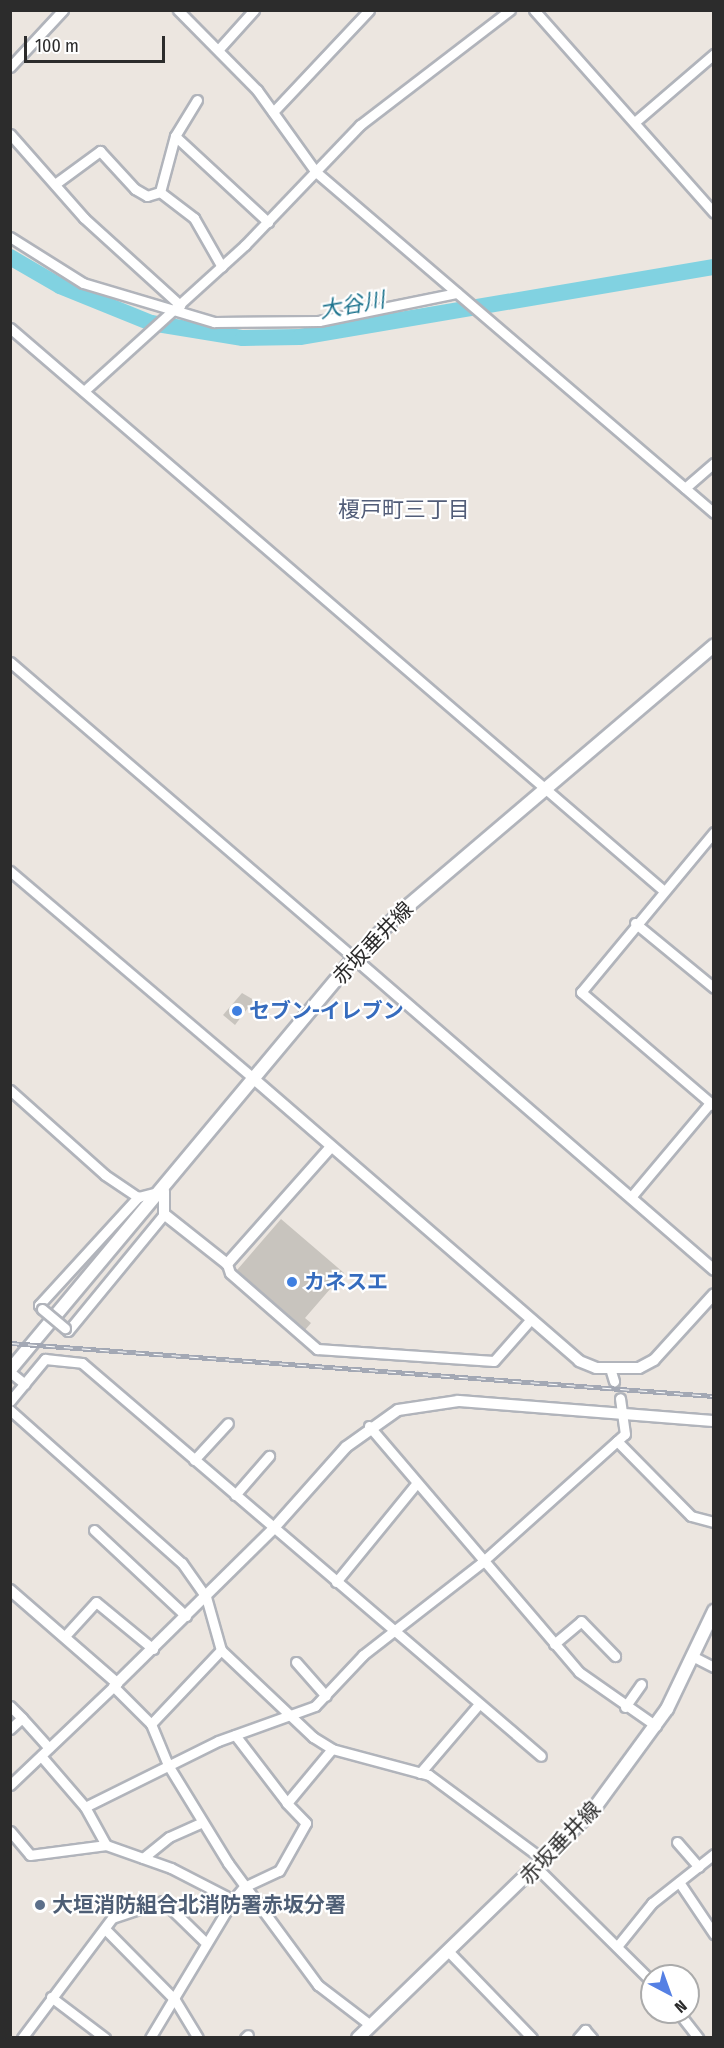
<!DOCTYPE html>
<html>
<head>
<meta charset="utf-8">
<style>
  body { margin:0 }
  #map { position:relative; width:724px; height:2048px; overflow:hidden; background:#ece6e0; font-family:"Fira Sans Condensed","Noto Sans JP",sans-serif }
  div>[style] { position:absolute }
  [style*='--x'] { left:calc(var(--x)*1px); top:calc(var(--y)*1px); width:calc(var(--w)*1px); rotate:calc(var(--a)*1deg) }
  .river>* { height:16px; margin:-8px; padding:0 8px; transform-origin:8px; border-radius:8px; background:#81d2e1 }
  .building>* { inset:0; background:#c8c4be }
  .minor-tunnel>* { height:9px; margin-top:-4.5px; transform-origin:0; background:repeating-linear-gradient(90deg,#c6c1bc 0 9px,transparent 0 13.5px) }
  .roads { filter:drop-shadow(2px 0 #b1b4bb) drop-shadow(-2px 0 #b1b4bb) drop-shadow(0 2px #b1b4bb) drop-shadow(0 -2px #b1b4bb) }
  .minor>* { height:9px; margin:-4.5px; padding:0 4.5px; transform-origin:4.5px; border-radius:4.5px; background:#fff }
  .tertiary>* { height:10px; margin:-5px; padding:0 5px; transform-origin:5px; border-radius:5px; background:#fff }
  .secondary>* { height:12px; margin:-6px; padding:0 6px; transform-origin:6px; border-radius:6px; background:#fff }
  .rail>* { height:5px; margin-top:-2.5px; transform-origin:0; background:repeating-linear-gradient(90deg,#fff 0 9px,#a3a8b4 0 18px); box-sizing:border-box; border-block:2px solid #a3a8b4 }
  .bridges { filter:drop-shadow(2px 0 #b1b4bb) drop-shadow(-2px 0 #b1b4bb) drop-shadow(0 2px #b1b4bb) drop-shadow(0 -2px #b1b4bb) }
  .minor-bridge>* { height:9px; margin:-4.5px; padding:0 4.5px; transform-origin:4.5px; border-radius:4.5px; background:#fff }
  .dots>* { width:16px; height:16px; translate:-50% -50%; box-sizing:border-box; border:3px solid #fff; border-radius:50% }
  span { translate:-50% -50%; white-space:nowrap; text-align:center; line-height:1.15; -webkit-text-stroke:4.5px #fff; paint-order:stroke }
  .street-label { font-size:21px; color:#2c2c2c }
  .shop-label { font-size:21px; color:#366cbe; font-weight:700 }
  .left { translate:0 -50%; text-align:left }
  .service-label { font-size:21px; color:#4e5e75; font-weight:700 }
  .water-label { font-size:22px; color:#1e748e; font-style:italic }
  .neighbourhood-label { font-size:22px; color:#525d78 }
  .frame { position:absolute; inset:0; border:12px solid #2c2c2c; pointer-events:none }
  .north { position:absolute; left:640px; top:1964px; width:60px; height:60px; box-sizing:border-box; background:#fff; border:2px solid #ababab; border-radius:50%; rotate:139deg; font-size:16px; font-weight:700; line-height:24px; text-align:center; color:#2c2c2c }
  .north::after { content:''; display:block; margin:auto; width:21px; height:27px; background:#5580e4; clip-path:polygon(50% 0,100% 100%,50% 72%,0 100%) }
  .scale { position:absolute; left:24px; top:36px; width:141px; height:27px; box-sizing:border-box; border:3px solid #2c2c2c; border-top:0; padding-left:8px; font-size:18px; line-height:21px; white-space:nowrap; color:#2c2c2c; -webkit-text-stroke:4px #fff; paint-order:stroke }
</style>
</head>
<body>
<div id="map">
  <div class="river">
    <i style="--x:10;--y:257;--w:58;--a:30.1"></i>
    <i style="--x:60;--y:286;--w:98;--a:22.1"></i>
    <i style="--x:151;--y:323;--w:93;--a:9.3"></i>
    <i style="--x:243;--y:338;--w:57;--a:-1"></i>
    <i style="--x:300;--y:337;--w:420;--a:-9.6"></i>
  </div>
  <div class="building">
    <i style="clip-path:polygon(242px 993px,254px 1000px,235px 1025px,223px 1015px)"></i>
    <i style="clip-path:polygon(281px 1219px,344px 1273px,305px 1318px,311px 1323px,305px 1330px,237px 1270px)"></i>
  </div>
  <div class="minor-tunnel">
    <i style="--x:614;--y:1381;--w:18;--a:71"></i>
  </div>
  <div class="roads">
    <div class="minor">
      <i style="--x:178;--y:10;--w:112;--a:45.4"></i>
      <i style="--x:257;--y:90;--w:101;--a:54.3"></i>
      <i style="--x:316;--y:172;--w:524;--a:40.59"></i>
      <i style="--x:534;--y:10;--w:271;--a:48.4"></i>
      <i style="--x:218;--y:50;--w:54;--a:-48"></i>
      <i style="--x:10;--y:67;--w:78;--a:-47.1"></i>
      <i style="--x:197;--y:100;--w:42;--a:121.4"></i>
      <i style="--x:175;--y:136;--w:127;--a:42.8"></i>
      <i style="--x:273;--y:112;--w:140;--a:-46.7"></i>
      <i style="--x:636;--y:121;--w:103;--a:-40.7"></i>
      <i style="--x:10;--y:134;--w:112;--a:48.6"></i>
      <i style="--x:84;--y:218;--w:130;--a:42.2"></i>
      <i style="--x:175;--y:136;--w:58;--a:105"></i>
      <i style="--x:160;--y:192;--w:43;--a:37.4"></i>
      <i style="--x:194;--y:218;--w:56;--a:60.3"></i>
      <i style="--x:55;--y:184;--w:56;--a:-36.3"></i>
      <i style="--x:100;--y:151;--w:52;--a:47.4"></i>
      <i style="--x:135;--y:189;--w:14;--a:30"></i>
      <i style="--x:147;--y:196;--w:14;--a:-17"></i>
      <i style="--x:10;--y:237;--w:86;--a:32.2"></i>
      <i style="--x:83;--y:283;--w:137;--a:16.6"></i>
      <i style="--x:214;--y:322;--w:105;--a:-0.5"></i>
      <i style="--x:319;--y:321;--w:141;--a:-11.5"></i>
      <i style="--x:10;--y:328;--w:862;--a:40.72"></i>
      <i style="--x:84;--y:391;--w:217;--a:-42.2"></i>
      <i style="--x:245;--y:245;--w:166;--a:-46.2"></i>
      <i style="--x:360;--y:125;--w:189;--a:-37.5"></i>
      <i style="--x:685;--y:488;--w:38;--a:-41"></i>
      <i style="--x:10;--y:662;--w:454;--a:40.7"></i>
      <i style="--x:714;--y:832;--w:208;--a:129.7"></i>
      <i style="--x:581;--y:992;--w:175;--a:40.6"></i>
      <i style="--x:10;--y:871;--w:321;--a:40.4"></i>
      <i style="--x:635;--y:923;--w:102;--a:39.4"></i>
      <i style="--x:10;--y:1090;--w:127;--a:41.8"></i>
      <i style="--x:105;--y:1175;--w:40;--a:34"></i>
      <i style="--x:631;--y:1197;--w:123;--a:-50"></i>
      <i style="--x:227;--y:1264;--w:9;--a:72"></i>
      <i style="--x:230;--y:1273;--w:116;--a:41.1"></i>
      <i style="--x:317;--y:1349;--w:177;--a:3.9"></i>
      <i style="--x:494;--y:1361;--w:56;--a:-48.6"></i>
      <i style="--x:42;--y:1309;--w:5;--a:-127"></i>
      <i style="--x:39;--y:1305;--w:147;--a:-47.5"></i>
      <i style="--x:138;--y:1197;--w:25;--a:-14"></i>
      <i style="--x:65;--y:1328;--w:4;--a:45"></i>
      <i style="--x:68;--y:1331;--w:151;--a:-50.6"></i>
      <i style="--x:610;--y:1368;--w:14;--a:73"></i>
      <i style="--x:10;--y:1372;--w:19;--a:39"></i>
      <i style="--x:10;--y:1401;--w:55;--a:-50.2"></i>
      <i style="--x:45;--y:1359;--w:37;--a:6"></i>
      <i style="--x:82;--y:1363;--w:604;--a:40.57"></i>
      <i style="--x:10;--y:1410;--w:230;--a:41.7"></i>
      <i style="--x:182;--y:1563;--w:42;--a:54.8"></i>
      <i style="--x:206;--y:1597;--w:55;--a:74.2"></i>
      <i style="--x:369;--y:1426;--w:323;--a:49.5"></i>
      <i style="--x:579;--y:1672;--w:94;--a:35"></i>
      <i style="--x:617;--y:1441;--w:105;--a:45.4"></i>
      <i style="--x:691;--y:1516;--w:24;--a:15"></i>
      <i style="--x:194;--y:1460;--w:50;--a:-47.4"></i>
      <i style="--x:235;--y:1495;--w:52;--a:-48.9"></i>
      <i style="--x:94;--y:1530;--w:126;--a:43.1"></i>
      <i style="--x:336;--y:1582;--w:127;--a:-50.8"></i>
      <i style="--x:64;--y:1637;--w:47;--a:-47.6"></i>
      <i style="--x:96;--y:1602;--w:74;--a:39.5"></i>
      <i style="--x:554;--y:1644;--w:35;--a:-40"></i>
      <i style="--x:581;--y:1621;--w:49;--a:45.8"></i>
      <i style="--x:694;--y:1657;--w:22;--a:27"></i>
      <i style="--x:296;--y:1662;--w:45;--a:48.6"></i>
      <i style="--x:113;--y:1686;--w:54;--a:45"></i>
      <i style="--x:151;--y:1724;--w:44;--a:67.5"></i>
      <i style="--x:168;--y:1765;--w:115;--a:58.5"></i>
      <i style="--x:228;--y:1863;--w:152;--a:53.6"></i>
      <i style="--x:318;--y:1985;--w:64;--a:37.4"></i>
      <i style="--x:10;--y:1706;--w:17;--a:45"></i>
      <i style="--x:625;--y:1707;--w:28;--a:-55"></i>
      <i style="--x:151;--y:1724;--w:102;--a:-46.6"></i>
      <i style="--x:221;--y:1650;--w:127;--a:43.4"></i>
      <i style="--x:313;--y:1737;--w:22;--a:32"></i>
      <i style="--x:332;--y:1749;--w:100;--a:15"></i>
      <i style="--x:429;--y:1775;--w:143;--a:36.5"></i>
      <i style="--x:10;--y:1729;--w:16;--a:-43"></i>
      <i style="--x:22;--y:1718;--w:40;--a:48"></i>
      <i style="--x:235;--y:1735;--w:86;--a:52.6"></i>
      <i style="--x:41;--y:1756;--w:67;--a:49.2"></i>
      <i style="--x:85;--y:1807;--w:43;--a:61.1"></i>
      <i style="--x:420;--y:1773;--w:89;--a:-49.5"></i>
      <i style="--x:10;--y:1785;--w:148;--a:-43.6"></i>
      <i style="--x:85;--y:1807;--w:148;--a:-26.4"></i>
      <i style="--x:218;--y:1741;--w:103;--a:-19.8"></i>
      <i style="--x:315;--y:1706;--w:70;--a:-46.7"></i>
      <i style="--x:363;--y:1655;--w:150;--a:-37.9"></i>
      <i style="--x:481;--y:1563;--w:193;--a:-41.9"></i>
      <i style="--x:625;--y:1434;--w:36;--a:-98"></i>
      <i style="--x:10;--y:1831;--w:31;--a:50"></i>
      <i style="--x:30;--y:1855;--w:77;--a:-7.5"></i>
      <i style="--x:106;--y:1845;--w:69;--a:19.5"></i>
      <i style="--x:171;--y:1868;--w:70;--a:27.3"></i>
      <i style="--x:677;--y:1842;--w:33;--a:49"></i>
      <i style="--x:143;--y:1858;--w:33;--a:-39"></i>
      <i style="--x:169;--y:1837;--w:36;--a:-24"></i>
      <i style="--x:537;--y:1868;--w:162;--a:44.7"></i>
      <i style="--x:679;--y:1882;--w:63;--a:56.1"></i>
      <i style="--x:106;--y:1930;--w:98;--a:45.4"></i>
      <i style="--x:175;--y:2000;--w:44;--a:58.8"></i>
      <i style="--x:619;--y:1944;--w:53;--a:-51.2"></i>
      <i style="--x:652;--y:1903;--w:79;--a:-38.3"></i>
      <i style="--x:450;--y:1953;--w:118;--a:46"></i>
      <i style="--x:51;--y:1997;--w:68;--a:37.2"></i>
      <i style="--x:678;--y:2012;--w:33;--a:52"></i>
      <i style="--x:22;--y:2038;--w:150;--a:-53.1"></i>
      <i style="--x:112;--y:1918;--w:54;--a:-18.4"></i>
      <i style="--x:163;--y:1901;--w:57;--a:44.3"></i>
      <i style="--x:150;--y:2038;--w:161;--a:-59"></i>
      <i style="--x:233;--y:1900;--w:17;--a:-50"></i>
      <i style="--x:244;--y:1887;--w:38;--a:-25"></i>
      <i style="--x:279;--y:1871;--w:55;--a:-60.6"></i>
      <i style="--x:306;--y:1823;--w:28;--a:-134"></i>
      <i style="--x:287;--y:1803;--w:70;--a:-50.2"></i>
      <i style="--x:245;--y:2038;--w:4;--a:-45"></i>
      <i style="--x:578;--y:2038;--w:11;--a:-49"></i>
      <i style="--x:585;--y:2030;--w:11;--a:49"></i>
    </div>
    <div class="tertiary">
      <i style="--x:354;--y:958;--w:476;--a:40.9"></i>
      <i style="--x:254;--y:1079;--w:430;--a:40.9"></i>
      <i style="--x:579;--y:1361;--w:18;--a:22"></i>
      <i style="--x:596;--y:1368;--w:43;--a:0"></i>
      <i style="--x:639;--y:1368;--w:17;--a:-28"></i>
      <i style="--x:654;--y:1360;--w:89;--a:-47.7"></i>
      <i style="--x:164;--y:1191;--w:23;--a:90"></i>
      <i style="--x:164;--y:1214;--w:80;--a:38.4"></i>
      <i style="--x:227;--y:1264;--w:155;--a:-48.4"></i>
      <i style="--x:10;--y:1590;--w:142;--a:41"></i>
      <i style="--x:117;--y:1683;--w:219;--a:-44.6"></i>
      <i style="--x:273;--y:1529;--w:110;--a:-48.3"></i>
      <i style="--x:346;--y:1447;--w:64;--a:-35.4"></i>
      <i style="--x:398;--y:1410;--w:61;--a:-8.5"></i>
      <i style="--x:458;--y:1401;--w:257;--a:4.5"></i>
    </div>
    <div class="secondary">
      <i style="--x:10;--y:1370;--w:537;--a:-50.14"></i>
      <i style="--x:354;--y:958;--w:67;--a:-44.4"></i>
      <i style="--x:402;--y:911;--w:410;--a:-40.4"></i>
      <i style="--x:358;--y:2038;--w:327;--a:-44.1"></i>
      <i style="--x:593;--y:1810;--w:125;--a:-53.8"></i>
      <i style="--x:667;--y:1709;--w:109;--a:-64.4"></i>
    </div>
  </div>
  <div class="rail">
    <i style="--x:10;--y:1343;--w:706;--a:4.31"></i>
  </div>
  <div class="bridges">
    <div class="minor-bridge">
      <i style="--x:42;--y:1309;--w:30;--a:40"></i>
    </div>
  </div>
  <div class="dots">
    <i style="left:237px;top:1011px;background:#3f7fe0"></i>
    <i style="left:292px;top:1282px;background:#3f7fe0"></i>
    <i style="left:40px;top:1905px;background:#5c6f8a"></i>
  </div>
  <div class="street-label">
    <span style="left:373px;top:943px;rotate:-46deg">赤坂垂井線</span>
    <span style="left:560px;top:1843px;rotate:-46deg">赤坂垂井線</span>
  </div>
  <div class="shop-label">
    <span class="left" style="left:249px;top:1011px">セブン-イレブン</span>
    <span class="left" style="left:304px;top:1282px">カネスエ</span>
  </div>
  <div class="service-label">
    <span class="left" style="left:52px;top:1905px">大垣消防組合北消防署赤坂分署</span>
  </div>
  <div class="water-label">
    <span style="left:352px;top:305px;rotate:-10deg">大谷川</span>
  </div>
  <div class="neighbourhood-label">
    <span style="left:404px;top:510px">榎戸町三丁目</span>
  </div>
  <div class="frame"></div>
  <div class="north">N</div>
  <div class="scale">100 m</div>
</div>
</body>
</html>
